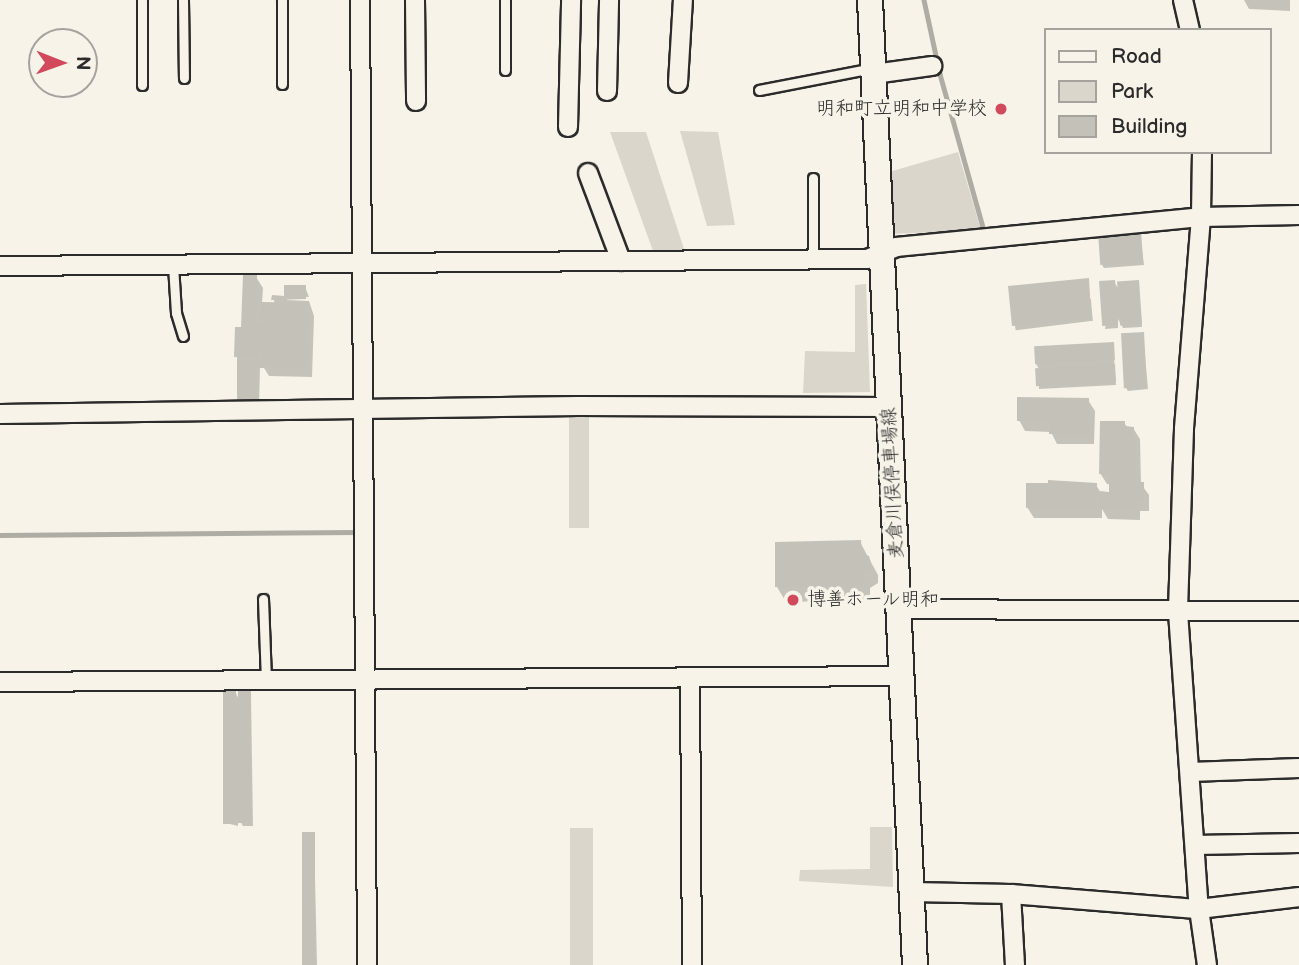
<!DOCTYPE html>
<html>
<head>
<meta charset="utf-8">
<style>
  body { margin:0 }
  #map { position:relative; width:1299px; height:965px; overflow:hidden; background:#f7f3e8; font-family:"Balsamiq Sans","Klee One",sans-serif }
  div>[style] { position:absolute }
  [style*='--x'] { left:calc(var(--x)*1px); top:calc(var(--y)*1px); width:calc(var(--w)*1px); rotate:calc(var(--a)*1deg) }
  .green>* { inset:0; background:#dad6cc; transform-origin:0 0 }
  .shadow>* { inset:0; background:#0003; transform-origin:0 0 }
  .stream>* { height:4.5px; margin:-2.25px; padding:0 2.25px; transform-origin:2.25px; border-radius:2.25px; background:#afaca4 }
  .building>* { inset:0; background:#c4c1b9; transform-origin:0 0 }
  .roads { filter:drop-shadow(2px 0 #2b2b2b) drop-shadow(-2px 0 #2b2b2b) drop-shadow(0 2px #2b2b2b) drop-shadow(0 -2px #2b2b2b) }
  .lane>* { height:9px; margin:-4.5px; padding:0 4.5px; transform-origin:4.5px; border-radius:4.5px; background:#f7f3e8 }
  .street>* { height:18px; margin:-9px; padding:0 9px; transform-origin:9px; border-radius:9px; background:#f7f3e8 }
  .secondary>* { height:24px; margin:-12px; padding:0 12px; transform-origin:12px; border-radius:12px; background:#f7f3e8 }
  .dots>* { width:19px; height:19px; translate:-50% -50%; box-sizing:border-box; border:4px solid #f7f3e8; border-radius:50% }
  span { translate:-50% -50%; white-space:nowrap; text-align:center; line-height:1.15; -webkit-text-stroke:7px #f7f3e8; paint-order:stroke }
  .poi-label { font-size:19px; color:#2b2b2b }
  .right { translate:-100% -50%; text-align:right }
  .left { translate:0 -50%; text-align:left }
  .street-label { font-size:19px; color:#2b2b2b }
  .legend { position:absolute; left:1044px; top:28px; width:228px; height:126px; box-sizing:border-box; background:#f7f3e8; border:2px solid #a5a39c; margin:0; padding:9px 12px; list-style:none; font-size:21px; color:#2b2b2b }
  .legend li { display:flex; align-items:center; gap:14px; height:35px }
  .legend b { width:35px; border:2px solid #a5a39c }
  .north { position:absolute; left:28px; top:28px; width:70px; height:70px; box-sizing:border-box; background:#f7f3e8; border:2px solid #a5a39c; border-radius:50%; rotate:91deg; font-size:19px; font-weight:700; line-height:28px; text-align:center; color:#2b2b2b }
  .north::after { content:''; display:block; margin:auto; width:24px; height:32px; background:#d1495b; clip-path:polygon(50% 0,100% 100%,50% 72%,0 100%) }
</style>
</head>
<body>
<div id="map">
  <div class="green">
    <i style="clip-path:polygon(680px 131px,718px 132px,735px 225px,707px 226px)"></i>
    <i style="clip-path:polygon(610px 132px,646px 132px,685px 252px,653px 251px)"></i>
    <i style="clip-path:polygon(958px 152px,981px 230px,891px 234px,889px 172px)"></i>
    <i style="clip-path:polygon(866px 284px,870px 392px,803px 393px,805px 351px,855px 352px,855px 285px)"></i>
    <i style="left:569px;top:415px;width:20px;height:113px"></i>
    <i style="clip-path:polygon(870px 827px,892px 827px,893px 887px,799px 881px,800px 870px,870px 869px)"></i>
    <i style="left:570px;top:828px;width:23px;height:137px"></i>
  </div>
  <div class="shadow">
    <i style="clip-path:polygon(1244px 0,1290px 0,1290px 11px,1249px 9px)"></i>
    <i style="clip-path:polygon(1140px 233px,1144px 265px,1104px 268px,1102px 265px)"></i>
    <i style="clip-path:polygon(245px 277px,256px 277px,263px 288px,262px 303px,275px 304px,273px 297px,286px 297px,286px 286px,305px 287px,309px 297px,287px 296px,287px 300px,309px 301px,314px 316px,312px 377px,269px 376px,264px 368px,260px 368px,259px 406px,241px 405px,237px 399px,237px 329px,243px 329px)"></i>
    <i style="left:1088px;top:280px;width:41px;height:78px;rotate:83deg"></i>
    <i style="clip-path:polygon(1138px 281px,1142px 327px,1123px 328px,1118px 319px,1118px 328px,1105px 329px,1114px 282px,1120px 291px)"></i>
    <i style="clip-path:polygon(1143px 334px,1148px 389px,1128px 391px,1126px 388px)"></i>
    <i style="clip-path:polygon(1113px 343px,1116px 385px,1039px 389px,1039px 369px,1036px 364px)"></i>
    <i style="clip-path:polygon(1088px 400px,1095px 411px,1094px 444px,1057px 444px,1051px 432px,1025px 431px,1019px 420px)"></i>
    <i style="clip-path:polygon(1124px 423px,1128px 428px,1133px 428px,1140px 439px,1141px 484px,1149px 495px,1149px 511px,1140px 511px,1140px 520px,1108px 519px,1102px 509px,1102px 518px,1034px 518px,1027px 507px,1096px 485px,1101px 493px,1110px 493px,1111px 484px,1107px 484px,1100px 473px)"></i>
    <i style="clip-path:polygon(860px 542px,878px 575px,878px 583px,870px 588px,870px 600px,786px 602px,777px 587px)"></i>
    <i style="clip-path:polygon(235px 692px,240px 701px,250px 692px,251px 695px,253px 826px,243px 826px,238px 817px,238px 826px,226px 823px)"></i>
    <i style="clip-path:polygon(314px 834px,317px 965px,306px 965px)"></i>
  </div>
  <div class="stream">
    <i style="--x:924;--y:0;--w:76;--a:77.8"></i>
    <i style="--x:940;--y:74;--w:159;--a:74.3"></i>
    <i style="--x:0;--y:535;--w:357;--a:-0.5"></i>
  </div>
  <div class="building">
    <i style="left:1141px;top:231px;width:31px;height:43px;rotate:86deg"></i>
    <i style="clip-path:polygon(243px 275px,257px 275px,256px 325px,260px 325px,259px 358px,234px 357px,235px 327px,241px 327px)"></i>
    <i style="clip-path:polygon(1089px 278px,1090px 298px,1024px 304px,1091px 299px,1092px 319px,1012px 326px,1008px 286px)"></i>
    <i style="left:1115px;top:280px;width:45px;height:16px;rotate:86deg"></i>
    <i style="left:1139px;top:280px;width:44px;height:22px;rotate:86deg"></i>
    <i style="clip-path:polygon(284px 285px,306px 285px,306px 299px,271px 300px,272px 295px,284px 296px)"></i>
    <i style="left:262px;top:302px;width:46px;height:64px;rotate:1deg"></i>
    <i style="left:1144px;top:332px;width:55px;height:23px;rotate:87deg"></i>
    <i style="left:1114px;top:342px;width:18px;height:80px;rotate:87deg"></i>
    <i style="left:237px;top:361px;width:20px;height:38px"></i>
    <i style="left:1115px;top:364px;width:18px;height:80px;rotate:87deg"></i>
    <i style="clip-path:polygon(1017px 397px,1089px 398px,1089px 434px,1049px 434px,1049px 421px,1017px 421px)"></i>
    <i style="clip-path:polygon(1100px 421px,1125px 421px,1125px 426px,1134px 427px,1136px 482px,1144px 482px,1144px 501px,1135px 501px,1135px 509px,1100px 508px,1100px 491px,1109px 492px,1109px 474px,1099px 474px)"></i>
    <i style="clip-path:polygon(1048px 480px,1097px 483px,1097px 508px,1026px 508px,1026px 483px,1048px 483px)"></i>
    <i style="clip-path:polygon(861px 540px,862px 554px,869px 556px,871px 563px,869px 571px,862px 573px,863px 585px,775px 587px,775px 542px)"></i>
    <i style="left:236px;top:690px;width:134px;height:13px;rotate:90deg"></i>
    <i style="left:238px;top:690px;width:13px;height:133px"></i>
    <i style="left:302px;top:832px;width:13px;height:133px"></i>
  </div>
  <div class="roads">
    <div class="lane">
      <i style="--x:183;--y:0;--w:78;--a:89.3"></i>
      <i style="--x:282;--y:0;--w:84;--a:90"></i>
      <i style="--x:505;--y:70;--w:70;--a:-90"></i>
      <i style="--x:142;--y:85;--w:85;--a:-90"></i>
      <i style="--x:759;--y:90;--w:115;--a:-11"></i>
      <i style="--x:813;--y:260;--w:82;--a:-90"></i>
      <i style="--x:173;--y:265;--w:48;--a:86.4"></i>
      <i style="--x:176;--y:313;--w:24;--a:73"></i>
      <i style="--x:263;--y:599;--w:81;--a:87.9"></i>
    </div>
    <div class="street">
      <i style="--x:360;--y:0;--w:965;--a:89.58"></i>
      <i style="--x:415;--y:0;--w:101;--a:89.4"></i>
      <i style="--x:1183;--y:0;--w:31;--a:77"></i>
      <i style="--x:874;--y:74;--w:59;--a:-7.9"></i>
      <i style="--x:678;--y:83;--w:83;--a:-86.6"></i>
      <i style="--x:607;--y:91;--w:91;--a:-88.7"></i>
      <i style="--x:568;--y:127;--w:127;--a:-88.6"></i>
      <i style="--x:1202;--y:152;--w:65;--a:90.9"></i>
      <i style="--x:1201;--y:217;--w:213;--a:94.6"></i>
      <i style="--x:1184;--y:429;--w:183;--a:91.9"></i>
      <i style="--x:1178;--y:612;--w:298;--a:86"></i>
      <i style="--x:1199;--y:909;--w:57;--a:81.9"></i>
      <i style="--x:588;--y:173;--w:94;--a:69.4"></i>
      <i style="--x:0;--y:266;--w:867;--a:-0.46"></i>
      <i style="--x:867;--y:259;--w:31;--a:-22"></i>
      <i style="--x:896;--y:247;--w:306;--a:-5.6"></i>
      <i style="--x:1201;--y:217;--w:98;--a:-1.2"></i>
      <i style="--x:0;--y:414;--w:578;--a:-0.79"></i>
      <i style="--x:578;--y:406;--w:311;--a:0.2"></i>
      <i style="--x:899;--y:609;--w:400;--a:0.3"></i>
      <i style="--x:690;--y:679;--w:286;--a:89.6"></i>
      <i style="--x:0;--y:682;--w:900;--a:-0.38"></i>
      <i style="--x:1190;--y:772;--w:109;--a:-2.1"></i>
      <i style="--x:1195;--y:845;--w:104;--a:-1.1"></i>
      <i style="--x:912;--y:892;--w:99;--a:1.2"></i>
      <i style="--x:1011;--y:894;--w:189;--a:4.6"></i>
      <i style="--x:1199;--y:909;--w:101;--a:-6.8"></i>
      <i style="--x:1011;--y:894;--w:71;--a:86.8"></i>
    </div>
    <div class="secondary">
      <i style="--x:870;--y:0;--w:966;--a:87.33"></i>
    </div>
  </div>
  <div class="dots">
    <i style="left:1001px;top:109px;background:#d1495b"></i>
    <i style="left:793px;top:600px;background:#d1495b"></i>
  </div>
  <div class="poi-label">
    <span class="right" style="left:987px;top:109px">明和町立明和中学校</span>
    <span class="left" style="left:807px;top:600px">博善ホール明和</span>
  </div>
  <div class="street-label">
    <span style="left:893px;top:483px;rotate:-93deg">麦倉川俣停車場線</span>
  </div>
  <ul class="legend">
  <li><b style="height:9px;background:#f7f3e8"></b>Road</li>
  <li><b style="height:19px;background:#dad6cc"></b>Park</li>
  <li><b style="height:19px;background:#c4c1b9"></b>Building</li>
  </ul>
  <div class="north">N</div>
</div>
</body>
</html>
